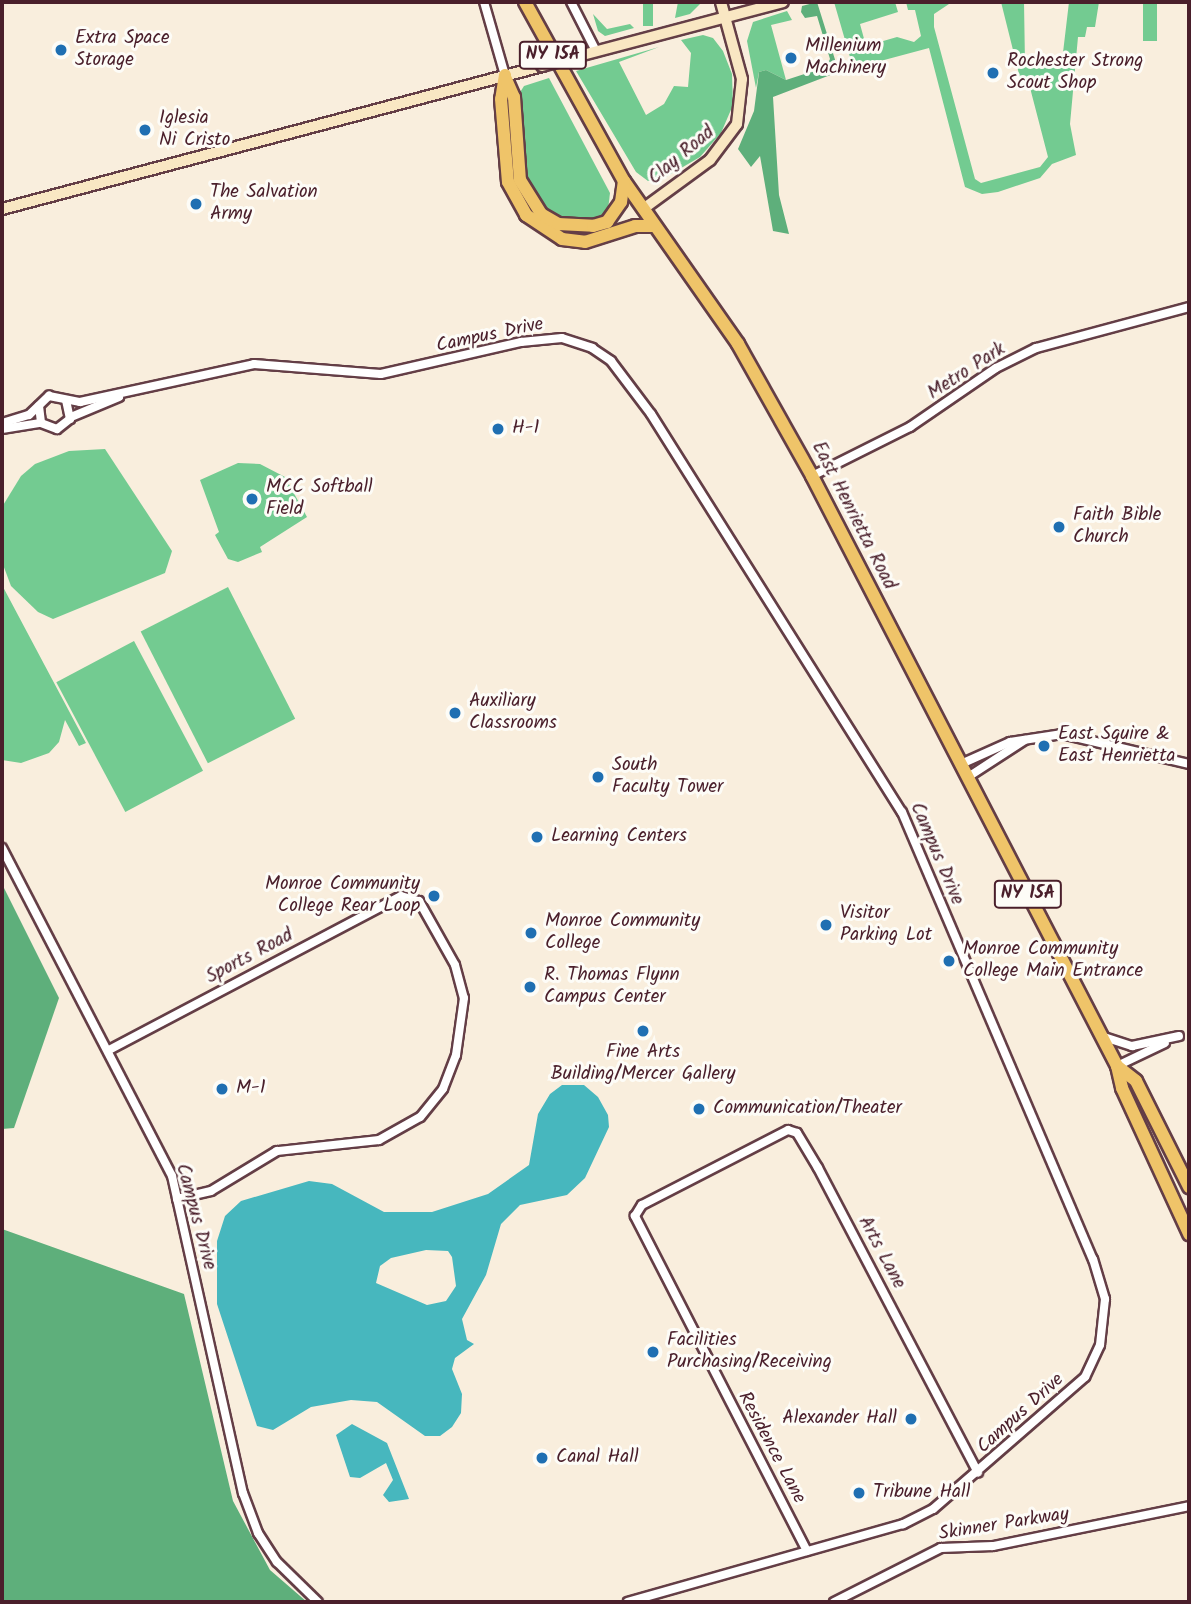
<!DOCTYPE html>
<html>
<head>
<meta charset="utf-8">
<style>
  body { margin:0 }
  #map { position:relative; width:1191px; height:1604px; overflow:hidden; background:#f9eedd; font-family:Kalam,sans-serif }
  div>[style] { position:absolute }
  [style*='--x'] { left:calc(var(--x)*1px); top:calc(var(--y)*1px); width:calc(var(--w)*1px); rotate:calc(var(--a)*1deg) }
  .green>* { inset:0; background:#73cb91; transform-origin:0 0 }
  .forest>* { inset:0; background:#5eaf7b }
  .water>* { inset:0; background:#47b7be }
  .roads { filter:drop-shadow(2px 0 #643e46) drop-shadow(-2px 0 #643e46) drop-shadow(0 2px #643e46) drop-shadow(0 -2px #643e46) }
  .street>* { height:8px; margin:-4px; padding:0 4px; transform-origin:4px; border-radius:4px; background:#fff }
  .secondary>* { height:10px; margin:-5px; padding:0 5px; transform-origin:5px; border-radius:5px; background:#f9e7c3 }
  .primary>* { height:12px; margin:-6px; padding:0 6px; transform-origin:6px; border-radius:6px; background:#efc469 }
  .bridges { filter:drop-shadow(2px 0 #643e46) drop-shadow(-2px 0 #643e46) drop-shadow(0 2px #643e46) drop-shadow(0 -2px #643e46) }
  .secondary-bridge>* { height:10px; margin:-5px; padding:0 5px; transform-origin:5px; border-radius:5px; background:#f9e7c3 }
  .dots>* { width:19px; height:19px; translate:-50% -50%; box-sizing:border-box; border:4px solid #fdfcf7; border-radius:50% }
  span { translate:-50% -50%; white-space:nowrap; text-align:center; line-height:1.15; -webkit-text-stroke:6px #fdfcf7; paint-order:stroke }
  .shield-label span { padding:2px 5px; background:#fdfcf7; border:2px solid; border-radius:5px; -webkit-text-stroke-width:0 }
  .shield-label { font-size:18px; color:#4a1f2b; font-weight:700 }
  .poi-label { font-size:19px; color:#4a1f2b }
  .left { translate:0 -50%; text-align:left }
  .right { translate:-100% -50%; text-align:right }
  .street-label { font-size:19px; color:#4a1f2b }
  .frame { position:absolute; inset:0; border:4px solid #4a1f2b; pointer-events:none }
</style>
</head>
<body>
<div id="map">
  <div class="green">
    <i style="left:643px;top:2px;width:10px;height:24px"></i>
    <i style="clip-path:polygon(678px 2px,702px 2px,690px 14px,675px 18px)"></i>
    <i style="clip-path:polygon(834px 2px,895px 2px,898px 12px,860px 24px,866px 46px,897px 37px,914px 42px,921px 36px,915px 10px,908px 10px,906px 2px,952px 2px,934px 14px,934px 27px,975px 179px,981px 183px,1040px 167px,1048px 157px,1028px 80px,1021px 82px,1001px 2px,1024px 2px,1025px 64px,1062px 61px,1069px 2px,1099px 2px,1095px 27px,1087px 27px,1085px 37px,1078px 37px,1070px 124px,1076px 155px,1052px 164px,1040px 178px,998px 192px,982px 194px,965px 187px,929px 48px,858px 67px,852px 64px)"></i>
    <i style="left:1143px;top:2px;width:14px;height:39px"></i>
    <i style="clip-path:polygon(787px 11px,792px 20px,771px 25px,786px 80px,766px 70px,759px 72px,756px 88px,747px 41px,753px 22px)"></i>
    <i style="clip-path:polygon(593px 14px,607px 29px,630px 24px,634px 28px,605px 36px,598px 31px)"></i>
    <i style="clip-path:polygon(703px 35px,713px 38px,723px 51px,732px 74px,733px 105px,721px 133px,700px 157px,659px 181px,648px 181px,636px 172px,576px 71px,659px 47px,619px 62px,646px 115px,664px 104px,674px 86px,688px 87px,691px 53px,681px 40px)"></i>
    <i style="clip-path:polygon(549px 78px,610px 193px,608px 210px,596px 220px,565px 220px,542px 208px,525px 186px,519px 94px,524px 86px)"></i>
    <i style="clip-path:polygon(105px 449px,172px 551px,165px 573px,53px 619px,38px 612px,11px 586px,2px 562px,2px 507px,21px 476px,35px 464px,69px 451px)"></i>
    <i style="clip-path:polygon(238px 463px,260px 464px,285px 477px,307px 517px,260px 547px,262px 552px,238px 562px,228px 559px,215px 535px,219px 532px,200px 480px)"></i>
    <i style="clip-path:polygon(2px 585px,86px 743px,79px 746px,65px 720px,59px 742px,49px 753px,21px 763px,2px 760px)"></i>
    <i style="left:228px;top:587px;width:148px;height:98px;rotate:63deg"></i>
    <i style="left:134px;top:641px;width:147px;height:88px;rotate:62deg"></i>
  </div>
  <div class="forest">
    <i style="clip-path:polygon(817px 2px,837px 66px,833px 74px,773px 97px,779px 195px,789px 234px,773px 231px,760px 156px,751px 167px,738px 149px,754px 111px,759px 72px,766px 70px,786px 80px,826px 67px,830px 59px,817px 16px,805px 18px,801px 12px,802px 6px)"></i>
    <i style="clip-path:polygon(2px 884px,59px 998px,14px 1128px,2px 1129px)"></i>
    <i style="clip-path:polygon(2px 1229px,184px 1294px,233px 1501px,270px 1570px,307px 1602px,2px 1602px)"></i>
  </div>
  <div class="water">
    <i style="clip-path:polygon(evenodd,562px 1085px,584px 1085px,598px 1097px,608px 1115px,609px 1127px,585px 1178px,567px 1195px,520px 1205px,501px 1224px,486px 1275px,462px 1319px,467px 1340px,474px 1344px,455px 1358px,452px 1369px,462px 1394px,461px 1413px,452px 1427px,440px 1436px,425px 1436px,377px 1402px,351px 1400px,311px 1407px,273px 1430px,257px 1426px,217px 1304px,217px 1241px,225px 1216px,241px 1201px,309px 1181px,332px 1184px,384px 1212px,432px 1212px,488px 1194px,529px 1165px,538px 1114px,550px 1094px,562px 1085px,426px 1250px,448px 1251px,452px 1257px,456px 1286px,446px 1301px,427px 1305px,376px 1283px,380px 1266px,391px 1258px,426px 1250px)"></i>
    <i style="clip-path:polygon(352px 1424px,387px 1443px,409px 1499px,389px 1502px,383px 1495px,393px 1480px,386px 1463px,360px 1478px,350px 1477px,336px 1435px)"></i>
  </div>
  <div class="roads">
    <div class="street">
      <i style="--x:484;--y:2;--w:76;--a:74"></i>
      <i style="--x:571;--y:2;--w:55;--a:63"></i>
      <i style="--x:39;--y:406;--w:17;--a:83"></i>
      <i style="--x:41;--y:423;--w:17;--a:21"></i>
      <i style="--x:57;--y:429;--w:16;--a:-38"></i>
      <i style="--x:70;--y:419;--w:19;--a:-102"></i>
      <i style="--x:71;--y:417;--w:52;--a:-22.6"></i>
      <i style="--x:2;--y:423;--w:28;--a:-17"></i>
      <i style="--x:29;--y:415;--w:28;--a:-44"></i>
      <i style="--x:49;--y:396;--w:32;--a:11"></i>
      <i style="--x:80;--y:402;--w:178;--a:-12.3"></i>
      <i style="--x:254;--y:364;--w:127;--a:4.5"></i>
      <i style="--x:381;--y:374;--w:144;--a:-12.9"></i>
      <i style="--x:521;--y:342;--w:41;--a:-5.6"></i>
      <i style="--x:562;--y:338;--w:32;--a:18"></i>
      <i style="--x:592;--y:348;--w:23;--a:34"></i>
      <i style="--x:611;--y:361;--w:66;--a:53"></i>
      <i style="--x:651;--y:414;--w:471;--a:57.8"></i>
      <i style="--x:902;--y:812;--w:486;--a:66.9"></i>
      <i style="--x:1093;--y:1259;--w:42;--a:73.3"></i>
      <i style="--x:1105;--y:1299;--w:46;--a:96.2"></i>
      <i style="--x:1100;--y:1345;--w:35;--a:115"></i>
      <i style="--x:1085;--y:1377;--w:201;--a:139"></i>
      <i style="--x:933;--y:1509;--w:34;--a:153"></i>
      <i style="--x:903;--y:1524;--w:286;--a:164.2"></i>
      <i style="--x:2;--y:429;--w:39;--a:-9"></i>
      <i style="--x:812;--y:476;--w:110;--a:-26.6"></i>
      <i style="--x:910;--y:427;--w:104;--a:-34.5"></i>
      <i style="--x:996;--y:368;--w:45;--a:-26.6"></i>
      <i style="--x:1036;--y:348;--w:158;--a:-15"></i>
      <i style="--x:961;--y:764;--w:54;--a:-24.2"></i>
      <i style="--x:1010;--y:742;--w:53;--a:-8.7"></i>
      <i style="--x:1062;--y:734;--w:130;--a:13.3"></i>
      <i style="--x:968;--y:777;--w:68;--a:-33"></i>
      <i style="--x:2;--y:848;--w:369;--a:62.6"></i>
      <i style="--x:172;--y:1176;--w:325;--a:77.4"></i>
      <i style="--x:243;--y:1493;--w:43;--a:69.4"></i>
      <i style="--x:258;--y:1533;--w:35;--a:57"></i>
      <i style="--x:277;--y:1562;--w:57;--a:44.3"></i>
      <i style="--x:1101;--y:1036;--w:33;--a:18"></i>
      <i style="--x:1132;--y:1046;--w:48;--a:-12"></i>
      <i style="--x:109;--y:1050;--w:330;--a:-27.8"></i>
      <i style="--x:401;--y:896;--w:19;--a:16"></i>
      <i style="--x:419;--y:901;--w:73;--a:60.6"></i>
      <i style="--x:455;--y:965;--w:34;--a:75"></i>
      <i style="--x:464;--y:998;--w:58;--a:98"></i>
      <i style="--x:456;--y:1055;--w:36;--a:111"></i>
      <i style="--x:443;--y:1089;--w:36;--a:129"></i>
      <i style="--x:420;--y:1117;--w:47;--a:150.7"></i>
      <i style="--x:379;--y:1140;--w:103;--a:173.8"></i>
      <i style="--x:277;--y:1151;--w:77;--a:148.8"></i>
      <i style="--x:211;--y:1191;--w:35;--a:167"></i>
      <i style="--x:1117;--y:1066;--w:53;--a:-25.6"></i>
      <i style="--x:807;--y:1551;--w:377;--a:-117.2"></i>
      <i style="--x:635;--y:1216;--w:13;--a:-58"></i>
      <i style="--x:642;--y:1205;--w:164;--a:-27.2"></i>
      <i style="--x:788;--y:1130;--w:9;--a:18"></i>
      <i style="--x:797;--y:1133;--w:41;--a:59"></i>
      <i style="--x:818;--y:1168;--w:344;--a:62.3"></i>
      <i style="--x:834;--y:1602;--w:120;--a:-26.8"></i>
      <i style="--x:941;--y:1548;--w:52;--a:-2.2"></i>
      <i style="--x:993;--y:1546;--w:200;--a:-11.5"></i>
    </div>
    <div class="secondary">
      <i style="--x:575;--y:57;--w:215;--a:-14.8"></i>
      <i style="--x:2;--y:209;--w:559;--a:-14.83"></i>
      <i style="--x:643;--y:209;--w:83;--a:-36.2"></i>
      <i style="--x:710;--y:160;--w:45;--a:-53.1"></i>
      <i style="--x:737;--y:124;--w:45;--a:-83.7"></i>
      <i style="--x:742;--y:79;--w:80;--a:-105.3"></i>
    </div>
    <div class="primary">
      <i style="--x:525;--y:2;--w:205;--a:61.1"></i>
      <i style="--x:624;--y:181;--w:199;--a:55"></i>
      <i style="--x:738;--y:344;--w:151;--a:60.7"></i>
      <i style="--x:812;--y:476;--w:664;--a:62.66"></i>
      <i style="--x:1117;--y:1066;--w:23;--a:77"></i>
      <i style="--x:1122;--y:1088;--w:161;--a:65.3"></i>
      <i style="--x:505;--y:75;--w:24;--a:99"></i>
      <i style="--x:501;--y:99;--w:83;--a:85.2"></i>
      <i style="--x:508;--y:182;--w:38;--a:61"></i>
      <i style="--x:526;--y:215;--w:43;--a:33.7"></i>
      <i style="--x:562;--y:239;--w:23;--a:7"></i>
      <i style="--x:585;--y:242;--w:52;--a:-17.7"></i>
      <i style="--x:635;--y:226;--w:19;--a:0"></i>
      <i style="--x:505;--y:77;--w:22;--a:66"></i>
      <i style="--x:514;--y:97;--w:83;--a:85.9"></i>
      <i style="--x:520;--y:180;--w:40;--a:58"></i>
      <i style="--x:541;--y:214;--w:20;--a:30"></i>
      <i style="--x:558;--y:224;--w:35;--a:3"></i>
      <i style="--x:593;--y:226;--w:15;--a:-16"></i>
      <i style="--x:607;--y:222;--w:24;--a:-55"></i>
      <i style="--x:621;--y:202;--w:21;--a:-82"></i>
      <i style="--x:1117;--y:1066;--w:24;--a:38"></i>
      <i style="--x:1136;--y:1081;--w:119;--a:63.4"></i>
    </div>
  </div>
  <div class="bridges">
    <div class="secondary-bridge">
      <i style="--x:542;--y:66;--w:34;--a:-15"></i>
    </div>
  </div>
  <div class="dots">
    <i style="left:61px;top:50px;background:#1f6fb2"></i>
    <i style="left:791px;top:58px;background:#1f6fb2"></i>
    <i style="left:993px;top:73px;background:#1f6fb2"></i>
    <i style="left:145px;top:130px;background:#1f6fb2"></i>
    <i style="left:196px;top:204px;background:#1f6fb2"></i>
    <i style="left:498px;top:429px;background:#1f6fb2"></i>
    <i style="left:252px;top:499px;background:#1f6fb2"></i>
    <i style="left:1059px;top:527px;background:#1f6fb2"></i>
    <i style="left:455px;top:713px;background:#1f6fb2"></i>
    <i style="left:1044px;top:746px;background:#1f6fb2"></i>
    <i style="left:598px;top:777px;background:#1f6fb2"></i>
    <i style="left:537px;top:837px;background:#1f6fb2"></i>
    <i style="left:434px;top:896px;background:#1f6fb2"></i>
    <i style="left:826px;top:925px;background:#1f6fb2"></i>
    <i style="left:531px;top:933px;background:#1f6fb2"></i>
    <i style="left:949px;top:961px;background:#1f6fb2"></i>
    <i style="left:530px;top:987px;background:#1f6fb2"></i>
    <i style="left:643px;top:1031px;background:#1f6fb2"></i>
    <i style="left:222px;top:1089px;background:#1f6fb2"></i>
    <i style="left:699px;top:1109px;background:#1f6fb2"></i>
    <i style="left:653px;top:1352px;background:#1f6fb2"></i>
    <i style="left:911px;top:1419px;background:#1f6fb2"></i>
    <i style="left:542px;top:1458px;background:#1f6fb2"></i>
    <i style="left:859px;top:1493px;background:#1f6fb2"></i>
  </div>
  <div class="shield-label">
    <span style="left:553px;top:55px">NY 15A</span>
    <span style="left:1028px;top:894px">NY 15A</span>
  </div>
  <div class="poi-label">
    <span class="left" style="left:75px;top:50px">Extra Space<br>Storage</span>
    <span class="left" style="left:805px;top:58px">Millenium<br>Machinery</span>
    <span class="left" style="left:1007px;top:73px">Rochester Strong<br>Scout Shop</span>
    <span class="left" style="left:159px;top:130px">Iglesia<br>Ni Cristo</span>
    <span class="left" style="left:210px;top:204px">The Salvation<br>Army</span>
    <span class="left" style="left:512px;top:429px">H-1</span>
    <span class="left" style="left:266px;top:499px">MCC Softball<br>Field</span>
    <span class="left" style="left:1073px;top:527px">Faith Bible<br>Church</span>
    <span class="left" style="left:469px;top:713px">Auxiliary<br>Classrooms</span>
    <span class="left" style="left:1058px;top:746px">East Squire &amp;<br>East Henrietta</span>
    <span class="left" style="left:612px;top:777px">South<br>Faculty Tower</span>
    <span class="left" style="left:551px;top:837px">Learning Centers</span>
    <span class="right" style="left:420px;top:896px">Monroe Community<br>College Rear Loop</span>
    <span class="left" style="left:840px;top:925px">Visitor<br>Parking Lot</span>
    <span class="left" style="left:545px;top:933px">Monroe Community<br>College</span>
    <span class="left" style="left:963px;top:961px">Monroe Community<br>College Main Entrance</span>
    <span class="left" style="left:544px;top:987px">R. Thomas Flynn<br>Campus Center</span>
    <span style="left:643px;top:1064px">Fine Arts<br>Building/Mercer Gallery</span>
    <span class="left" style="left:236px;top:1089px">M-1</span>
    <span class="left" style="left:713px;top:1109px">Communication/Theater</span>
    <span class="left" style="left:667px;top:1352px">Facilities<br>Purchasing/Receiving</span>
    <span class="right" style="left:897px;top:1419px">Alexander Hall</span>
    <span class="left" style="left:556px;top:1458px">Canal Hall</span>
    <span class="left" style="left:873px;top:1493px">Tribune Hall</span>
  </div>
  <div class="street-label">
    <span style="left:682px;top:156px;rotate:-40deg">Clay Road</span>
    <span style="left:490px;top:336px;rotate:-12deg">Campus Drive</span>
    <span style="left:967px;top:372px;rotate:-33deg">Metro Park</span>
    <span style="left:853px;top:516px;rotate:63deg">East Henrietta Road</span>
    <span style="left:936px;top:854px;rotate:67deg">Campus Drive</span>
    <span style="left:250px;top:957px;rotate:-28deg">Sports Road</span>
    <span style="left:195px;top:1217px;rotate:75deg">Campus Drive</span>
    <span style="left:881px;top:1253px;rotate:62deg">Arts Lane</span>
    <span style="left:1021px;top:1414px;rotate:-42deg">Campus Drive</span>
    <span style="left:771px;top:1448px;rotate:62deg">Residence Lane</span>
    <span style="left:1004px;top:1525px;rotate:-9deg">Skinner Parkway</span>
  </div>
  <div class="frame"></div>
</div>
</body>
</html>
